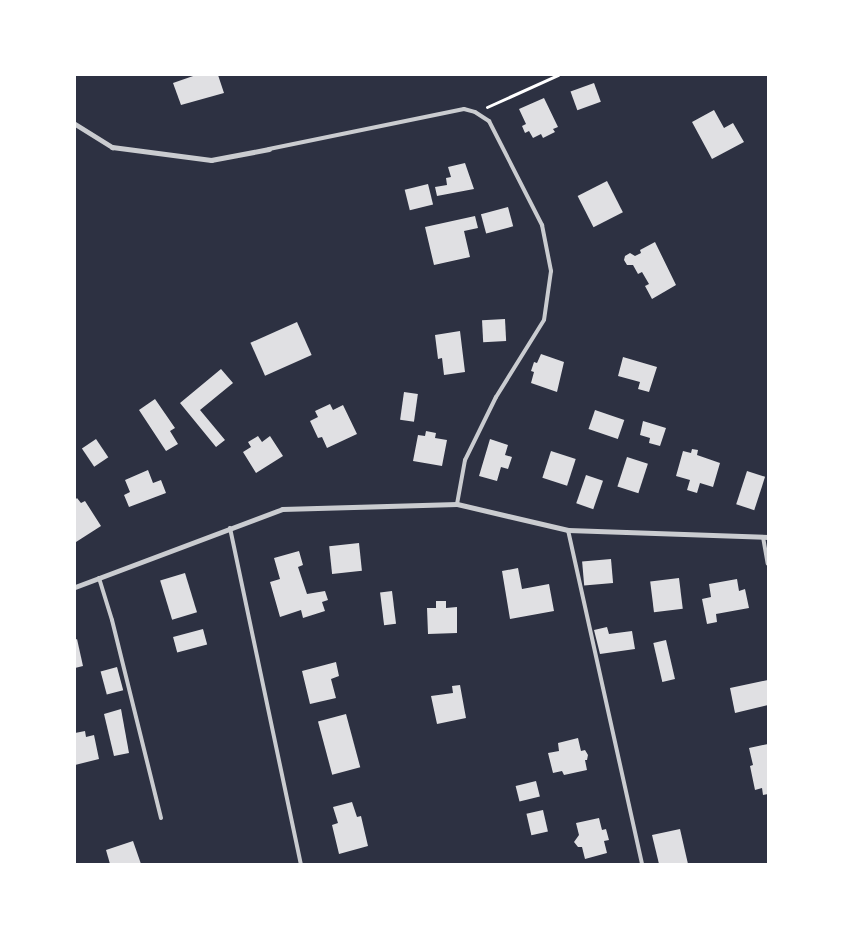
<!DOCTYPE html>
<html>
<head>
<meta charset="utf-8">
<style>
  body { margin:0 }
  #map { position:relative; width:843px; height:939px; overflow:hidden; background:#2d3142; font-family:Inter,sans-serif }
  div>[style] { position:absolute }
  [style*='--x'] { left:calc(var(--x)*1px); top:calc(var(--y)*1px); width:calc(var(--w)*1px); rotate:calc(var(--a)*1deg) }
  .building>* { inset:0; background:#e0e0e3; transform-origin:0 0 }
  .path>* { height:3px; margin:-1.5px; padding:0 1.5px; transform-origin:1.5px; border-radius:1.5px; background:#fff }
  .service>* { height:4px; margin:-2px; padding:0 2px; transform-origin:2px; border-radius:2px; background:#caccd0 }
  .minor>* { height:5px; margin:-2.5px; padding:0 2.5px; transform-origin:2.5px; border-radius:2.5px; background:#caccd0 }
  span { translate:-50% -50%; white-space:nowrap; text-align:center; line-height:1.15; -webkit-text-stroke:4.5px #fff; paint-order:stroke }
  .frame { position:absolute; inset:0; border:76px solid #fff; pointer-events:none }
</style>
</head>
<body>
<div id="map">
  <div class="building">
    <i style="clip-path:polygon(196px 75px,218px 75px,224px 93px,181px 105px,173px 83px)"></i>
    <i style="left:594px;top:83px;width:20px;height:25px;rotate:70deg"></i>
    <i style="clip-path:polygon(544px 98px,558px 127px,553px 129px,555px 132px,543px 138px,541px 134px,533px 138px,529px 131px,525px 133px,522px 126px,526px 124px,519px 109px)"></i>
    <i style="clip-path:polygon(714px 110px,724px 128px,733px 123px,744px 142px,712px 159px,692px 122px)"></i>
    <i style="clip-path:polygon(465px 163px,474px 189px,437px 196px,435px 187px,447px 185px,446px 178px,451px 177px,448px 167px)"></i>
    <i style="left:607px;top:181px;width:35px;height:33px;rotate:63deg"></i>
    <i style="left:428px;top:184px;width:21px;height:24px;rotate:76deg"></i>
    <i style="left:508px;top:207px;width:20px;height:28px;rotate:75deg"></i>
    <i style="clip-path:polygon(475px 216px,478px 228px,464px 231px,470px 257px,434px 265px,425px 227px)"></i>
    <i style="clip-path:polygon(655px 242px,676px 285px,652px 299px,645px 286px,649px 284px,642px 272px,638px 274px,633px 265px,627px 265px,624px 260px,625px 256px,630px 253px,635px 256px,641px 253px,640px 250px)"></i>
    <i style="left:505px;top:319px;width:22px;height:23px;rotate:87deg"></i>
    <i style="left:297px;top:322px;width:36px;height:51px;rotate:66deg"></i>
    <i style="clip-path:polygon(460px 331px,465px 372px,444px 375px,442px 358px,438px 359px,435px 335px)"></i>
    <i style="clip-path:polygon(541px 354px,564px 362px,557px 392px,531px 383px,534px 372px,531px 371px,534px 362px,537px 363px)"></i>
    <i style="clip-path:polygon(623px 357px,657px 367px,649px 392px,638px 389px,640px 382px,618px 376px)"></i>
    <i style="clip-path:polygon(221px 369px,233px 383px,200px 410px,225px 440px,216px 447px,180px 403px)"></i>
    <i style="left:404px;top:392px;width:14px;height:28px;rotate:8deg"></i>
    <i style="clip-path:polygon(155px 399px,175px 428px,170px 431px,178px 444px,166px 451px,139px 410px)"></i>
    <i style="clip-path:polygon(330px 404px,333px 410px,343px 405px,357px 434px,327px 448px,322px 437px,318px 438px,310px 421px,318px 417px,315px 411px)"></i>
    <i style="left:595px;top:410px;width:31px;height:20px;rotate:19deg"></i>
    <i style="clip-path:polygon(643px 421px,666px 428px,660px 446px,649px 443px,650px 438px,640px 435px)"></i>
    <i style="clip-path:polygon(426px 431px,436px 433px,435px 438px,447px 440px,442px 466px,413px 461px,418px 435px,425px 436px)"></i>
    <i style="clip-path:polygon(258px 436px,262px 442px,270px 436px,283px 456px,256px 473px,243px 452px,251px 447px,248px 442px)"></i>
    <i style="left:96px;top:439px;width:22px;height:17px;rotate:56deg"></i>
    <i style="clip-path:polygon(490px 439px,508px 445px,505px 455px,512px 457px,508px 469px,501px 467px,497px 481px,479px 476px)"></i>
    <i style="clip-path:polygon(692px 449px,698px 450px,697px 455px,720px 463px,713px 487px,700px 483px,697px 493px,687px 490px,690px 480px,676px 476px,683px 451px,691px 453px)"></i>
    <i style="left:551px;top:451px;width:26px;height:28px;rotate:18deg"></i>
    <i style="left:627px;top:457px;width:22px;height:31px;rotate:18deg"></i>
    <i style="clip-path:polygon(148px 470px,153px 483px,161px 480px,166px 493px,129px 507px,124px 495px,130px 492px,125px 480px)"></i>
    <i style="left:747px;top:471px;width:19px;height:35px;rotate:18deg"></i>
    <i style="left:586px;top:475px;width:18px;height:30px;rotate:19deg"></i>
    <i style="clip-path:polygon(77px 498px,81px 503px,85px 501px,101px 526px,76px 542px,75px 500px)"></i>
    <i style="left:359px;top:543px;width:28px;height:30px;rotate:84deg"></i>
    <i style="clip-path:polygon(299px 551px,303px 565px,298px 567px,307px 594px,325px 591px,328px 600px,322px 602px,325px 611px,303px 618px,301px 610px,280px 617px,270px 582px,280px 579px,274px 558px)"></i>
    <i style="left:611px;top:559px;width:24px;height:29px;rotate:85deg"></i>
    <i style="clip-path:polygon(518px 568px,522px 589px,549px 584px,554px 611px,510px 619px,502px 571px)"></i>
    <i style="left:185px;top:573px;width:41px;height:26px;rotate:73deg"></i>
    <i style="left:679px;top:578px;width:31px;height:29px;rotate:83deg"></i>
    <i style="clip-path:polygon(737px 579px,739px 591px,745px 589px,749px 608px,716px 614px,717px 622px,707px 624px,702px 599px,711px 597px,709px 584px)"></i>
    <i style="left:392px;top:591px;width:33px;height:12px;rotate:83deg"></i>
    <i style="clip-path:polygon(436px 601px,446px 601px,446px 608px,457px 607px,457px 633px,428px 634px,427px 608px,436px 608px)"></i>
    <i style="clip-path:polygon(607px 627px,609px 634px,632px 631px,635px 649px,600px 654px,594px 630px)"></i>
    <i style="left:203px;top:629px;width:16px;height:31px;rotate:75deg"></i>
    <i style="clip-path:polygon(77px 639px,83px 666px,75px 668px,75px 640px)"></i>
    <i style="left:666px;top:640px;width:40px;height:13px;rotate:77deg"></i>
    <i style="clip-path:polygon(336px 662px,339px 676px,331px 679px,336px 698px,310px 704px,302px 671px)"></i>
    <i style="left:117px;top:667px;width:24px;height:17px;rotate:75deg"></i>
    <i style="clip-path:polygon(768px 680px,768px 705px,735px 713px,730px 688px)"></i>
    <i style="clip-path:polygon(460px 685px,466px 718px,437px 724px,431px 696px,453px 693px,452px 686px)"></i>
    <i style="clip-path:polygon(121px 709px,129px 753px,114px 756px,104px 714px)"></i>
    <i style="left:346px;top:714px;width:55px;height:29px;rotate:75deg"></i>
    <i style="clip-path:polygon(85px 731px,86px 737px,94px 735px,99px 759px,75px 765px,75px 733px)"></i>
    <i style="clip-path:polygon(578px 738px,581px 751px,585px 750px,588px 755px,587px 760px,585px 760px,587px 770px,564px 775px,562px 771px,553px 773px,548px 753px,559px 751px,558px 743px)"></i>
    <i style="clip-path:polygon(768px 744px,768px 794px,763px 795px,762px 788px,755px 790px,750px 766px,753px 765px,749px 748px)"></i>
    <i style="left:536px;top:781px;width:16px;height:21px;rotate:76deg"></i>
    <i style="clip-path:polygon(352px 802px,357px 817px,361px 816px,368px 846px,339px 854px,332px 825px,338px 823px,333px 807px)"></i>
    <i style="left:543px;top:810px;width:22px;height:17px;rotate:77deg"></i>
    <i style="clip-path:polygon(599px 818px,602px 830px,606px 829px,609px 840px,604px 841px,607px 853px,585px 859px,582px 847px,578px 847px,574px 842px,579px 835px,576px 823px)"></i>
    <i style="clip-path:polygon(680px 829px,688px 864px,659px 864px,652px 835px)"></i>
    <i style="clip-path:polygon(133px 841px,141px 864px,110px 864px,106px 850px)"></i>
  </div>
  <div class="path">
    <i style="--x:487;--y:107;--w:78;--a:-24.3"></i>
  </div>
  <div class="service">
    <i style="--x:269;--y:149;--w:199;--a:-11.6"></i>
    <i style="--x:464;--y:109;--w:11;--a:15"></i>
    <i style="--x:475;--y:112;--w:17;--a:33"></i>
    <i style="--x:489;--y:121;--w:117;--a:63"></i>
    <i style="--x:542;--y:225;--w:47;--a:78.9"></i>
    <i style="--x:551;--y:271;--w:49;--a:98.1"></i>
    <i style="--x:544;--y:320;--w:91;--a:121.9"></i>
    <i style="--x:496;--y:397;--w:70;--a:116.2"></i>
    <i style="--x:465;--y:460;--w:45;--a:100.3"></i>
    <i style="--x:230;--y:528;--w:343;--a:78.1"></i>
    <i style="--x:568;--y:530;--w:342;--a:77.5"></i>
    <i style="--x:763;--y:537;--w:27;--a:80"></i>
    <i style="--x:99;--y:578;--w:44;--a:72.8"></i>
    <i style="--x:112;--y:620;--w:204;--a:76.1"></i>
  </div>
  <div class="minor">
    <i style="--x:75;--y:124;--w:44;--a:31.9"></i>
    <i style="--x:112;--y:147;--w:100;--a:7.5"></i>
    <i style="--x:211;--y:160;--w:59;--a:-10.7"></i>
    <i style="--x:75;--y:587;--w:221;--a:-20.6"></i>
    <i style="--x:282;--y:509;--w:175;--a:-1.6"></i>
    <i style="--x:457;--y:504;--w:114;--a:13.2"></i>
    <i style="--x:568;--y:530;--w:200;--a:2"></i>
  </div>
  <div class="frame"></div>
</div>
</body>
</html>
